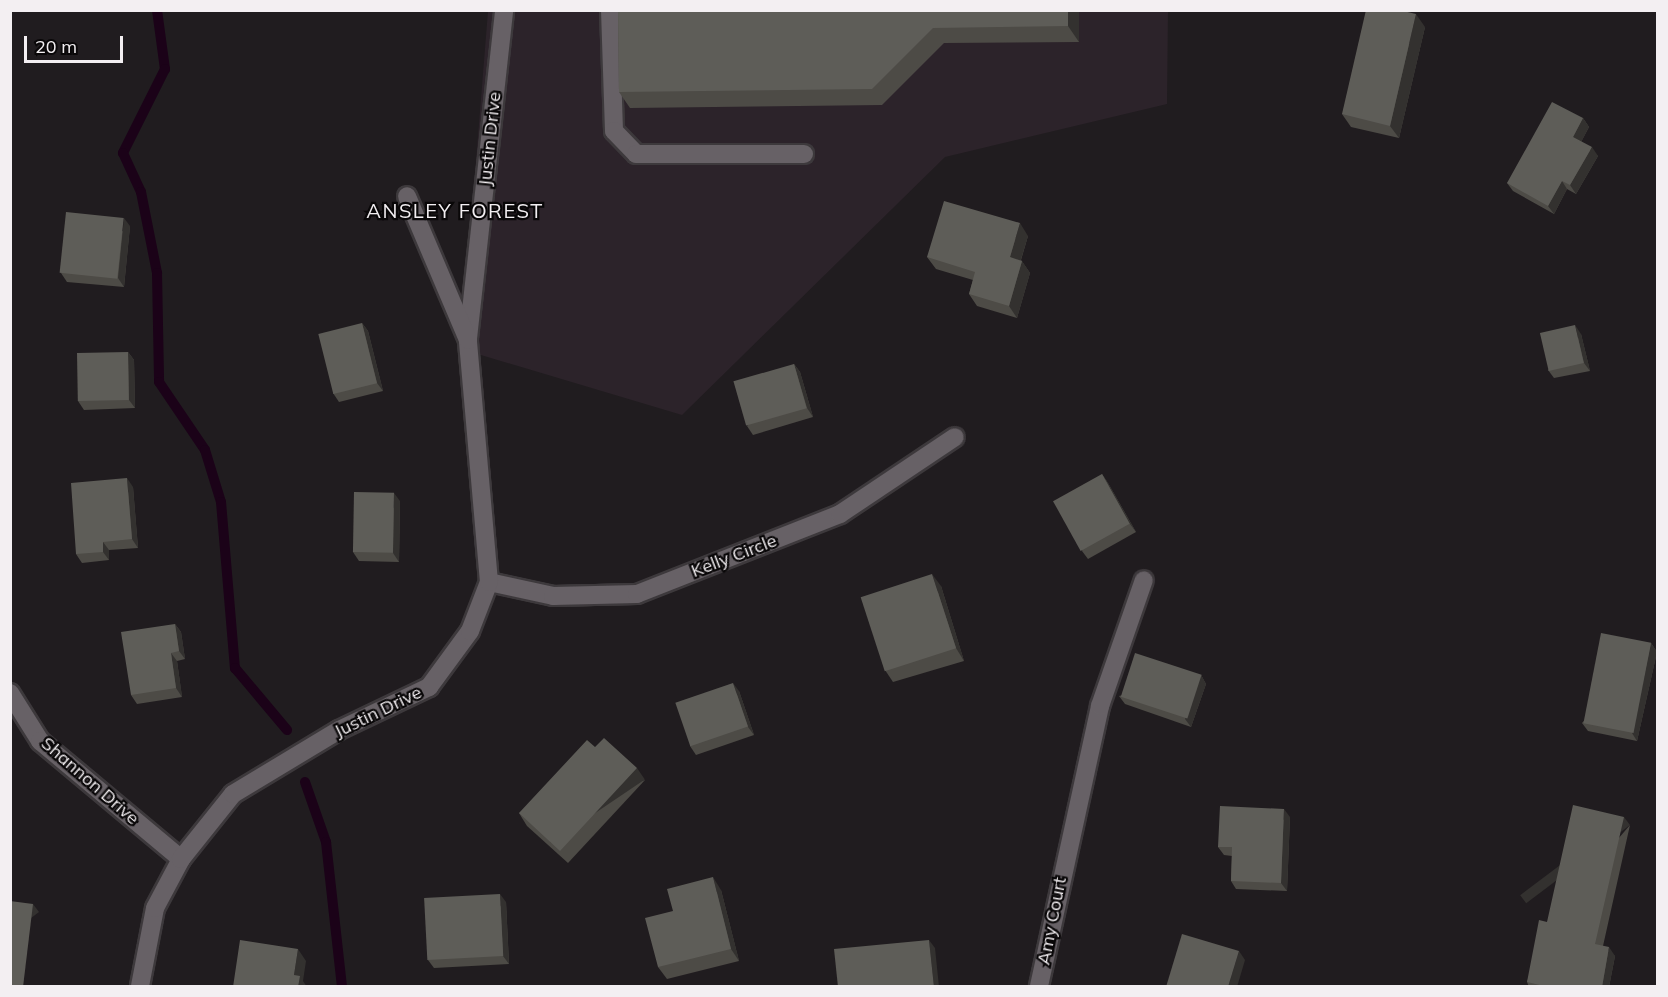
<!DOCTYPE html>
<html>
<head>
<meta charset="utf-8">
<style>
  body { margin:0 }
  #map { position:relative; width:1668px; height:997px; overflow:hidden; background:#201c1f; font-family:Mulish,sans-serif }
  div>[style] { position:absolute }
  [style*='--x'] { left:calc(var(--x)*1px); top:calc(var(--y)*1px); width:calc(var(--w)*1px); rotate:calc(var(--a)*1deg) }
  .built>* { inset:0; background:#2c232a }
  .stream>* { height:10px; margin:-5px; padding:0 5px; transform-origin:5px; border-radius:5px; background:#1b0218 }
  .roads { filter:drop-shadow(2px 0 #3d393c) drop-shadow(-2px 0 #3d393c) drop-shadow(0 2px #3d393c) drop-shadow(0 -2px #3d393c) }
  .minor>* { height:18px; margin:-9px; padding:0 9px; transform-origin:9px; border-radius:9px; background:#676166 }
  .wall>* { inset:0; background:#4d4b46 }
  .shaded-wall>* { inset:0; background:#33312f; transform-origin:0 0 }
  .building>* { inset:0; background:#5e5d58; transform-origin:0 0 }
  span { translate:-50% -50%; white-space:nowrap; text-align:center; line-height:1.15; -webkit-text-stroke:4.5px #090708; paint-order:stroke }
  .street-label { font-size:18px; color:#f3eff2 }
  .neighbourhood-label { font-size:20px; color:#f3eff2; letter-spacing:1.5px }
  .frame { position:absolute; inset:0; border:12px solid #f3eff2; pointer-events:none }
  .scale { position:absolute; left:24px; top:36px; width:99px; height:27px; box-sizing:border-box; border:3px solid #f3eff2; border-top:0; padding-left:8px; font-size:18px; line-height:21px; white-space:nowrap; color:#f3eff2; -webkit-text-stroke:4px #090708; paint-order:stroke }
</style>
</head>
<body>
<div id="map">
  <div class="built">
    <i style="clip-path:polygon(488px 11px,1168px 11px,1167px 104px,945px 157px,682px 415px,461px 349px)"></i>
  </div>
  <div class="stream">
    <i style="--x:157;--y:10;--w:60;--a:82.3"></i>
    <i style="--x:165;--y:69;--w:94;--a:116.6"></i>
    <i style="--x:123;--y:153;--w:43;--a:65.2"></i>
    <i style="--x:141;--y:192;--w:83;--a:78.8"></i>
    <i style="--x:157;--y:273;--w:109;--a:88.9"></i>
    <i style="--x:159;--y:382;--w:82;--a:55.9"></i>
    <i style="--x:205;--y:450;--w:54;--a:72.9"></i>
    <i style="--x:221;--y:502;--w:167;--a:85.2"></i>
    <i style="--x:235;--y:668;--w:81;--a:50"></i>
    <i style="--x:305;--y:782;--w:64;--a:70.7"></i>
    <i style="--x:326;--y:842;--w:145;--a:83.7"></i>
  </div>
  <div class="roads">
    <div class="minor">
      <i style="--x:610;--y:10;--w:121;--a:88.1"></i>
      <i style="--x:614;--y:131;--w:32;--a:46"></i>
      <i style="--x:636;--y:154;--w:168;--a:0"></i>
      <i style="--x:468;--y:338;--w:330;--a:-83.7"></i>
      <i style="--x:489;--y:582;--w:66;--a:12.3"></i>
      <i style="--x:553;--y:596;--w:84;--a:-1.4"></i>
      <i style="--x:637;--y:594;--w:218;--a:-21.5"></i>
      <i style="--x:840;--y:514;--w:138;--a:-33.8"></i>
      <i style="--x:10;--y:693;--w:57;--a:58"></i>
      <i style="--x:40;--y:741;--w:184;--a:39.9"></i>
      <i style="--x:140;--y:986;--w:79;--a:-79.1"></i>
      <i style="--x:155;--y:908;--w:55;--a:-62"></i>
      <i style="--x:181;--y:859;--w:83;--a:-51.3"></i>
      <i style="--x:233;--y:794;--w:124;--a:-31.1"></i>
      <i style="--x:339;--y:730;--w:100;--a:-25.5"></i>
      <i style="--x:429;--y:687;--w:69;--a:-53.8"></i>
      <i style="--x:470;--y:631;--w:53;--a:-68.8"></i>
      <i style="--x:489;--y:582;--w:243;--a:-95"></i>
      <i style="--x:468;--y:340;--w:156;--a:-113"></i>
      <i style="--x:1039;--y:986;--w:287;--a:-77.7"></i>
      <i style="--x:1100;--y:706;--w:133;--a:-70.8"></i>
    </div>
  </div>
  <div class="wall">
    <i style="clip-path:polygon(618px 10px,1079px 10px,1079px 42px,944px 43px,882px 105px,630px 108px,619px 92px)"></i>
    <i style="clip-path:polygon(1425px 27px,1399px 138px,1351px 127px,1342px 114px)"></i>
    <i style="clip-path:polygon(1583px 118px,1589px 127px,1581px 142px,1598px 156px,1576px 194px,1567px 189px,1554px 214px,1513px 191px,1507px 183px)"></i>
    <i style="clip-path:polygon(130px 226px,124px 287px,67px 282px,61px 273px)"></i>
    <i style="clip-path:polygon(1028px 236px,1021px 260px,1030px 273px,1017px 318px,977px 306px,969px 294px,973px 280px,936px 269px,927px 257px)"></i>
    <i style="clip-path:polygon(362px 323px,368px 331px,383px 391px,339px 402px,333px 393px)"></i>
    <i style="clip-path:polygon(1581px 334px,1590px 371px,1554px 378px,1548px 370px)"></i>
    <i style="clip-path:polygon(128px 352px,134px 360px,135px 408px,84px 410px,78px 401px)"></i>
    <i style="clip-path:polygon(794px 364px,800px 372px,813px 417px,753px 435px,747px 426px)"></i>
    <i style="clip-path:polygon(1102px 474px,1108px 483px,1136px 532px,1088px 559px,1082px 551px)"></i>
    <i style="clip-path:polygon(133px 487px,138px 548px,109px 550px,109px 560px,82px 563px,76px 554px)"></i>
    <i style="clip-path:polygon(400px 501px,399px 562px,359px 561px,353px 552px)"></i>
    <i style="clip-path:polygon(941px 586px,964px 661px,893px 682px,885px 670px)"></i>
    <i style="clip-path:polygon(175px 624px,181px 632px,185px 659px,177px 661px,182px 697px,137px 704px,131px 695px)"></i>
    <i style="clip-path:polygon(1651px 643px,1657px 652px,1637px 741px,1588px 731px,1582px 723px)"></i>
    <i style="clip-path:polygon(1201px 675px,1206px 684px,1191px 727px,1125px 704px,1119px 696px)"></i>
    <i style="clip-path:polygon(739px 691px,754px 735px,696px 755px,690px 746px)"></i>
    <i style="clip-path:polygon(645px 780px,568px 863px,527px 826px,519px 813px)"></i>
    <i style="clip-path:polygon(1290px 817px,1287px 891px,1236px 889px,1231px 881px,1232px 856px,1224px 855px,1218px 847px)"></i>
    <i style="clip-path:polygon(1630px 825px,1603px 946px,1615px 956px,1609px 987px,1529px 987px,1527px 982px,1547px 922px)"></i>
    <i style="clip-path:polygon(721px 890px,739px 961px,667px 979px,658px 967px,673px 911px)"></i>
    <i style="clip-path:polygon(506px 902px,509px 964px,434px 968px,428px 960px)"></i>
  </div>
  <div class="shaded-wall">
    <i style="clip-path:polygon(1068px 10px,1079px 10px,1079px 42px,1068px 26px)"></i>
    <i style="clip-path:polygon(1416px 14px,1425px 27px,1399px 138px,1390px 126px)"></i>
    <i style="clip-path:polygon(1583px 118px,1589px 127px,1579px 146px,1573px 137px)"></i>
    <i style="clip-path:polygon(1592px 147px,1598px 156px,1576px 194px,1570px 185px)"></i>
    <i style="clip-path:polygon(1562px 181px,1567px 189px,1554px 214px,1548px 206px)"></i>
    <i style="clip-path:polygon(124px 218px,130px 226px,124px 287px,118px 278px)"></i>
    <i style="clip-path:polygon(1020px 223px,1028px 236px,1018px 269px,1010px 257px)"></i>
    <i style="clip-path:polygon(1022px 261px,1030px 273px,1017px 318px,1009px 306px)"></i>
    <i style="clip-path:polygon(362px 323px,368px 331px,383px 391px,377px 383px)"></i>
    <i style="clip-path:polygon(1575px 325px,1581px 334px,1590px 371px,1584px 363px)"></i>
    <i style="clip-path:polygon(128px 352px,134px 360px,135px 408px,129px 400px)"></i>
    <i style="clip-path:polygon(794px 364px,800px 372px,813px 417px,807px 408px)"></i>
    <i style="clip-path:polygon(1102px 474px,1108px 483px,1136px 532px,1130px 524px)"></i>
    <i style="clip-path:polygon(127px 478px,133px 487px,138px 548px,132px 539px)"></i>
    <i style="clip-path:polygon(394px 493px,400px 501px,399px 562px,393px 553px)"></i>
    <i style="clip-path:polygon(103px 542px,109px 550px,109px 560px,103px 552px)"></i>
    <i style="clip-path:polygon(932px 574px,941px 586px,964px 661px,956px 648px)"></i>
    <i style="clip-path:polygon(175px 624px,181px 632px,185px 659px,179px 651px)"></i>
    <i style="clip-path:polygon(1651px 643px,1657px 652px,1637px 741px,1632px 733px)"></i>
    <i style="clip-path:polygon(171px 653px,177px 661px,182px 697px,176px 688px)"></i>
    <i style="clip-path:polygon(1201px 675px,1206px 684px,1191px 727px,1185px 719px)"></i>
    <i style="clip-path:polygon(733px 683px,739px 691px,754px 735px,748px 727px)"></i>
    <i style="left:637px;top:768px;width:14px;height:113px;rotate:56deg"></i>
    <i style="clip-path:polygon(1284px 809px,1290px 817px,1287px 891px,1281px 883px)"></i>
    <i style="left:1624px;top:817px;width:10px;height:130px;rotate:53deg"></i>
    <i style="clip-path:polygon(713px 877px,721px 890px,739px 961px,731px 949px)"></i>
    <i style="clip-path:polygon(500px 894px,506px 902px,509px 964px,503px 956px)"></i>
    <i style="left:33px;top:904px;width:10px;height:84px;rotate:53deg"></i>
    <i style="clip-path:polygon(929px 940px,935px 948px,939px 987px,934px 987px)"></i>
    <i style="clip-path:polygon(1609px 947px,1615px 956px,1609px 987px,1602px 987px)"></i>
    <i style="clip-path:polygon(298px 949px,306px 961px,303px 981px,307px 987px,298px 987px,294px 975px)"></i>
    <i style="clip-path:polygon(1239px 951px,1245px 960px,1237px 987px,1228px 987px)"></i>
  </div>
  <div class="building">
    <i style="clip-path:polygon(618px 10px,1068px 10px,1068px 26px,933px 28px,872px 89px,619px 92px)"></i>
    <i style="clip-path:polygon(1366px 10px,1399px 10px,1416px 14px,1390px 126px,1342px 114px)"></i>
    <i style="clip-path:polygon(1552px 102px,1583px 118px,1573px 137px,1592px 147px,1570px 185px,1562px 181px,1548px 206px,1507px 183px)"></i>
    <i style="clip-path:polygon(944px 201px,1020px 223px,1010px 257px,1022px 261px,1009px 306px,969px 294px,975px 272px,927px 257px)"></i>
    <i style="left:66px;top:212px;width:58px;height:61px;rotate:6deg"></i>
    <i style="left:362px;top:323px;width:62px;height:45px;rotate:76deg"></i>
    <i style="left:1575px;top:325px;width:39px;height:36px;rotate:77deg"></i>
    <i style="left:128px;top:352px;width:48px;height:51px;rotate:89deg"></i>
    <i style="left:794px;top:364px;width:46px;height:63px;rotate:74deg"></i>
    <i style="left:1102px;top:474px;width:57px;height:56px;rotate:61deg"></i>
    <i style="clip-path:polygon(127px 478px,132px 539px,103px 542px,103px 552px,76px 554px,71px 483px)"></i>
    <i style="left:354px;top:492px;width:40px;height:60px;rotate:1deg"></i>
    <i style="left:932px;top:574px;width:78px;height:75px;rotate:72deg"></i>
    <i style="clip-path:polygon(175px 624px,179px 651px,171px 653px,176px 688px,131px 695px,121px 632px)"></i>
    <i style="left:1601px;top:633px;width:51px;height:92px;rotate:11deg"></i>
    <i style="left:1135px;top:653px;width:70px;height:46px;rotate:18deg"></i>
    <i style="left:733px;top:683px;width:46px;height:61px;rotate:71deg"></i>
    <i style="clip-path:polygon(604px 738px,637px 768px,560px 851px,519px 813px,587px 740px,595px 747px)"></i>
    <i style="clip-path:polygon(1573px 805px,1624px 817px,1595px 944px,1609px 947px,1602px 987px,1548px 987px,1527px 982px,1539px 920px,1547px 922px)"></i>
    <i style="clip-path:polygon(1220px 806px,1284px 809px,1281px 883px,1231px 881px,1232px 847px,1218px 847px)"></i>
    <i style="clip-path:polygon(713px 877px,731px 949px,658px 967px,645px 918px,673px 911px,667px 889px)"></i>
    <i style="left:500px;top:894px;width:62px;height:76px;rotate:87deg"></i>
    <i style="clip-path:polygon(10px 901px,33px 904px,23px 987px,10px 987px)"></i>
    <i style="clip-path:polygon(1182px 934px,1239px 951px,1228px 987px,1166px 987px)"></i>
    <i style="clip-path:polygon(240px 940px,298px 949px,294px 975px,300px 976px,298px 987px,233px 987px)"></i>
    <i style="clip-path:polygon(929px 940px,934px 987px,838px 987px,834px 949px)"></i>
  </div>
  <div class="street-label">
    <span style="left:490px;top:139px;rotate:-84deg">Justin Drive</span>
    <span style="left:734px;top:556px;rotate:-21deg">Kelly Circle</span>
    <span style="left:378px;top:712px;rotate:-26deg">Justin Drive</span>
    <span style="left:90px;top:781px;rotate:41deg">Shannon Drive</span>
    <span style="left:1052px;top:921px;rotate:-79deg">Amy Court</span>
  </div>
  <div class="neighbourhood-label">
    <span style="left:455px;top:210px">ANSLEY FOREST</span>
  </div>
  <div class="frame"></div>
  <div class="scale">20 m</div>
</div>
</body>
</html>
